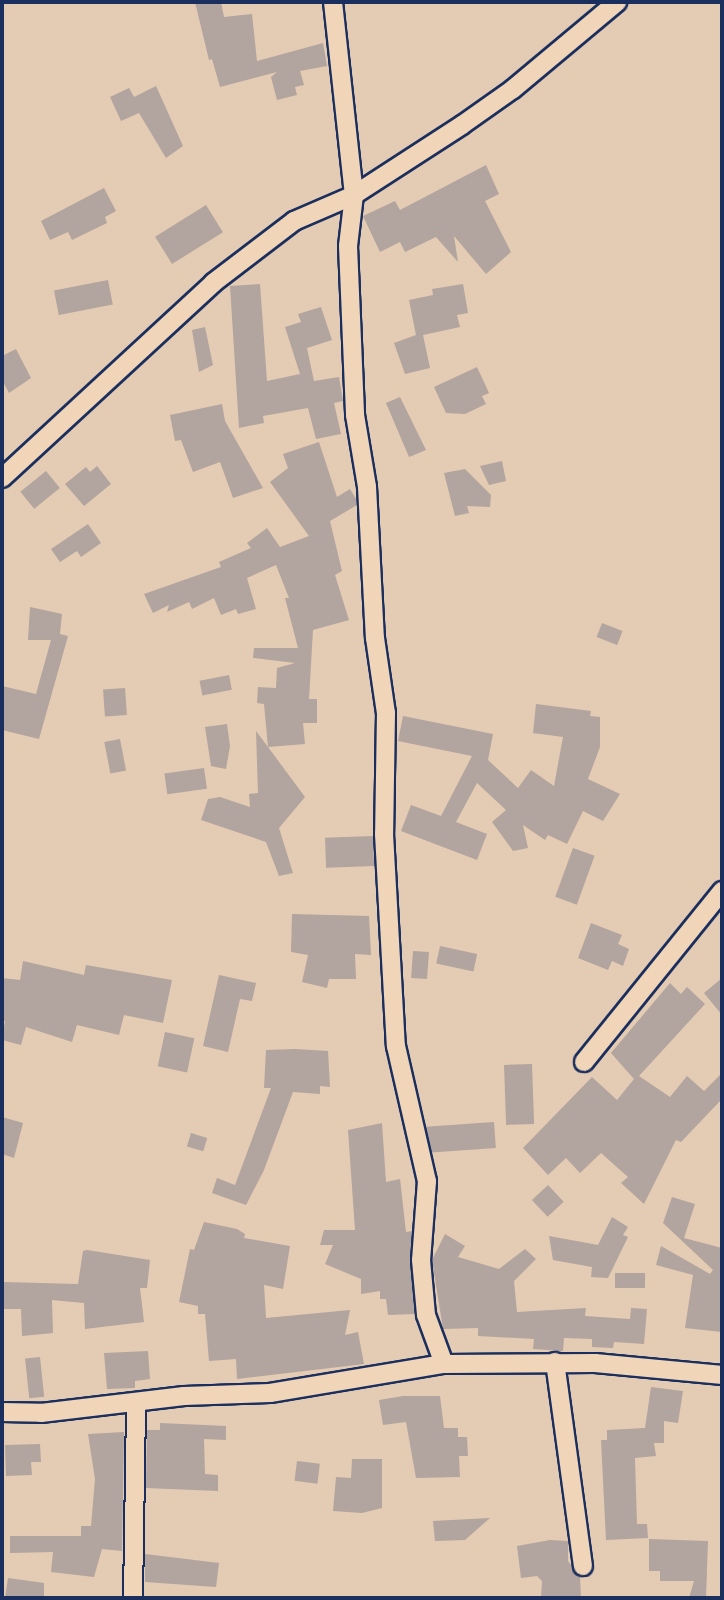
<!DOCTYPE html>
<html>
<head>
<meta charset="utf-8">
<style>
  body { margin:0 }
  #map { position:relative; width:724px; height:1600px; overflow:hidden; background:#e4cbb3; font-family:Kalam,sans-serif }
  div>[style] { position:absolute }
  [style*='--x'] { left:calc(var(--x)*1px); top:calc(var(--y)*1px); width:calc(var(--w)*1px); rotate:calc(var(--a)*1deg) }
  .building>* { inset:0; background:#b2a49e; transform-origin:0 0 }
  .roads { filter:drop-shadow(2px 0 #1b2f5e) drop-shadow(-2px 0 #1b2f5e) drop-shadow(0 2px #1b2f5e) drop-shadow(0 -2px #1b2f5e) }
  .street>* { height:18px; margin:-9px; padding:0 9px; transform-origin:9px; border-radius:9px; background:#f1d5b8 }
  span { translate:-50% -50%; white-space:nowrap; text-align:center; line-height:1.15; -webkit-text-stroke:6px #f1d5b8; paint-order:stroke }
  .frame { position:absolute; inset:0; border:4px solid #1b2f5e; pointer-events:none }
</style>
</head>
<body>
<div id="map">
  <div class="building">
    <i style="clip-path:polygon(195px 2px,221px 2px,224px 17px,252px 14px,257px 61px,323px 43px,327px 66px,300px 71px,304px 85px,295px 87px,297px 95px,277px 100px,271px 77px,277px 72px,220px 87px,212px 59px,209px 60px)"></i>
    <i style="clip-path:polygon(156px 86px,183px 146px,166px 158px,139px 113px,121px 121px,110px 97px,129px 88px,134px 97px)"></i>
    <i style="clip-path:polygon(486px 165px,499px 194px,485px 201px,511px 252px,486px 274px,454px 236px,458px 262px,436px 237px,405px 252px,400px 242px,380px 252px,363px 216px,395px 201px,400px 210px)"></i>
    <i style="clip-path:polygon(104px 188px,116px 211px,105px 217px,107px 223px,72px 240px,68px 232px,50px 240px,41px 221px)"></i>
    <i style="left:206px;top:205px;width:32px;height:60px;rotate:58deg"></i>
    <i style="left:108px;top:280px;width:25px;height:55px;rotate:79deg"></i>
    <i style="clip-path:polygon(260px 284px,267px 381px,300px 374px,285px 327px,301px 322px,298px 314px,321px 307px,332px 340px,307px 348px,314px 381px,339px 377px,343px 401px,334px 403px,341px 434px,316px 439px,308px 408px,263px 416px,264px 423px,239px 428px,230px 286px)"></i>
    <i style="clip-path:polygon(463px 284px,468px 313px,457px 315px,460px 327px,423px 335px,430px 368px,405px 374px,394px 343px,416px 335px,409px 300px,433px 295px,432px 289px)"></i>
    <i style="clip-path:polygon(205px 327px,213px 365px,199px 372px,192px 330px)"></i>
    <i style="clip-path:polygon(16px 349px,31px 378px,9px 393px,2px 380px,2px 356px)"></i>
    <i style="clip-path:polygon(477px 367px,489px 393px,482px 396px,486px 404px,465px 414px,446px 413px,434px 387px)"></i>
    <i style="clip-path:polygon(400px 397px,426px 450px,409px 457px,386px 403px)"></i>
    <i style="clip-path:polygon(222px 404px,225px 421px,263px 488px,233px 498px,220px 462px,193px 472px,181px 440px,175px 441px,170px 415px)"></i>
    <i style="clip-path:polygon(319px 442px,337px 497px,350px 489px,356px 499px,357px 505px,330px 521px,342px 571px,335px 575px,349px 620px,313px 630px,309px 699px,317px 699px,317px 723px,303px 723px,305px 744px,268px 747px,305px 797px,279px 828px,293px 873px,279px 876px,266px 842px,201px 820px,208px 799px,220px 797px,250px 807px,249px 794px,258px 793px,256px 731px,268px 747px,264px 704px,257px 703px,258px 687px,276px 688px,277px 668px,295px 663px,253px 658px,254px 648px,298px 648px,285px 598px,289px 598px,276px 565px,247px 578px,256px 609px,238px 614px,236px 609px,221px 615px,214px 598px,192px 609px,189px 602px,167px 612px,169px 605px,153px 613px,144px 594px,221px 567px,219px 562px,251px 548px,247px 543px,267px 528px,280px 547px,309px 536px,270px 482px,288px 468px,283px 454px)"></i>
    <i style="clip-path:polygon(502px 461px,506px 481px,489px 485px,480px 466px)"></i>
    <i style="clip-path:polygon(97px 466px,111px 484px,84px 506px,65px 484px,86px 467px,90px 472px)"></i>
    <i style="clip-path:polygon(465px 469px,491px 495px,490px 507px,467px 506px,469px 513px,455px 516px,444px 473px)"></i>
    <i style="left:46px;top:471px;width:22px;height:33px;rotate:51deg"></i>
    <i style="clip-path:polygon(88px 524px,101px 543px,81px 557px,77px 551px,60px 562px,51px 549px)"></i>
    <i style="clip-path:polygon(30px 607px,62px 614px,60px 634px,68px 636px,39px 739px,2px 730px,2px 686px,36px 694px,51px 640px,28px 640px)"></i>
    <i style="left:602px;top:623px;width:22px;height:15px;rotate:21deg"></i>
    <i style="left:229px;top:675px;width:15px;height:30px;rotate:79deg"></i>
    <i style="left:125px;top:688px;width:27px;height:22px;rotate:86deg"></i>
    <i style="clip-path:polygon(536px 704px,591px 711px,590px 716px,600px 717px,600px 747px,588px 779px,620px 794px,603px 821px,583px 811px,567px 844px,548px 835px,545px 840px,523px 825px,528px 848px,513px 851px,492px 822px,506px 810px,477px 783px,456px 822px,487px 834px,477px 860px,401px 831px,411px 805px,441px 816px,472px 756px,398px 741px,403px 716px,493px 734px,488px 760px,518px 788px,531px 770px,554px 786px,563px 737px,533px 733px)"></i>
    <i style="clip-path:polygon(227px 724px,230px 746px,226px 769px,211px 766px,205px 727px)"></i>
    <i style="left:120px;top:739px;width:32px;height:16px;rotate:79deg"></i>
    <i style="left:204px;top:768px;width:21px;height:40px;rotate:82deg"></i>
    <i style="left:373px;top:836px;width:30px;height:48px;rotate:88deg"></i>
    <i style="left:573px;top:848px;width:23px;height:52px;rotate:20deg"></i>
    <i style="clip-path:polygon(292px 914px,369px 916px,371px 955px,355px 954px,356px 979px,329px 979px,327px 988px,302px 982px,308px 955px,291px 952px)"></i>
    <i style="clip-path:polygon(591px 923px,622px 935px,618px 944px,629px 949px,623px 966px,612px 961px,608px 970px,578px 958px)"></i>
    <i style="left:440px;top:946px;width:38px;height:18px;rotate:12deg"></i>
    <i style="left:413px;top:951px;width:16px;height:27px;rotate:4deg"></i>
    <i style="clip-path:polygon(23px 961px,84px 975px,86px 965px,172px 980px,163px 1023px,124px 1015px,119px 1035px,77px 1025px,72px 1042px,26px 1027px,21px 1045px,2px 1040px,5px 1021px,2px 1021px,2px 978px,20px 980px)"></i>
    <i style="clip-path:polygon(219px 975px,256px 983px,252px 1001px,240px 999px,228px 1052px,203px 1046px)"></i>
    <i style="clip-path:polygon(722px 978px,722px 1015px,704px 993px)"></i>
    <i style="clip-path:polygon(670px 983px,681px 994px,687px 987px,705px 1004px,639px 1076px,670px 1097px,687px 1076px,704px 1091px,722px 1073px,722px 1099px,681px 1142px,676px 1140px,644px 1204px,621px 1183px,628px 1177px,601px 1153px,580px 1173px,566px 1158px,548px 1175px,523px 1148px,592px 1077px,617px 1100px,634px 1079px,611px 1053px)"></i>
    <i style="left:165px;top:1032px;width:30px;height:35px;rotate:12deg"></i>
    <i style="clip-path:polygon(295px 1049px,328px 1051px,330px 1087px,320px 1086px,320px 1094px,293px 1092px,264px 1170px,246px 1205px,212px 1193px,217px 1178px,235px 1185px,271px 1088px,264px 1088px,266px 1050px)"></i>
    <i style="left:532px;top:1064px;width:60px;height:28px;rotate:88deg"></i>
    <i style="clip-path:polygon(2px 1117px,23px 1123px,14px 1158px,2px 1154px)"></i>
    <i style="left:494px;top:1122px;width:26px;height:68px;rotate:86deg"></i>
    <i style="clip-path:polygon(382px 1123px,386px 1182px,400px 1179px,406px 1232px,412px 1231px,414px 1314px,388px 1315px,386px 1299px,380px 1299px,380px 1291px,361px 1294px,361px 1279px,325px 1264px,333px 1245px,320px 1245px,324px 1230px,355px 1230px,348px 1130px)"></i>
    <i style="left:191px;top:1133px;width:17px;height:14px;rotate:17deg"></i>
    <i style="left:548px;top:1185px;width:23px;height:22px;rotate:47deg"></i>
    <i style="clip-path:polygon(672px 1197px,695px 1204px,684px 1238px,722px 1248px,722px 1332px,685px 1328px,693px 1275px,656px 1265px,661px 1246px,710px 1274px,713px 1270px,663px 1223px)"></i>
    <i style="clip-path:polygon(612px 1217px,628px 1227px,623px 1235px,628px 1237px,608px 1278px,591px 1277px,592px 1267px,553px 1260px,549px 1236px,598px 1245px)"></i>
    <i style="clip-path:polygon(204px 1222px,237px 1229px,245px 1234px,244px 1238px,290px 1246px,283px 1289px,264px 1285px,266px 1318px,350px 1310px,345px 1335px,358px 1332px,364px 1364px,237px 1379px,236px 1359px,209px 1361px,205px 1314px,198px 1314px,198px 1306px,179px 1302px,190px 1249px,194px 1250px)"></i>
    <i style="clip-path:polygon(445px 1234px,465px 1246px,458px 1257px,499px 1269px,525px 1249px,536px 1259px,514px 1281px,517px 1312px,586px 1308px,585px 1316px,630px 1319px,631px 1308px,647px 1309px,644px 1344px,614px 1342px,613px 1348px,592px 1347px,592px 1339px,564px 1338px,563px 1351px,533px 1349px,534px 1339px,478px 1336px,478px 1328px,443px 1329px,432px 1260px)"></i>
    <i style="clip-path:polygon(87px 1250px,150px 1260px,147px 1288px,140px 1288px,144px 1322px,85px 1329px,84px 1303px,52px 1300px,53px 1333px,22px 1336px,21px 1309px,2px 1309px,2px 1282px,78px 1284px,83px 1251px)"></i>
    <i style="left:615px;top:1273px;width:30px;height:15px"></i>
    <i style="clip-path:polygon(148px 1351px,150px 1379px,135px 1381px,135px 1388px,107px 1389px,104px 1353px)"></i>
    <i style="left:40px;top:1357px;width:40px;height:15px;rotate:84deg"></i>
    <i style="clip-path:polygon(651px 1387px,683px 1391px,678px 1423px,664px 1421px,664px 1443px,654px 1443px,656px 1456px,635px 1458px,637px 1524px,647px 1524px,648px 1538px,606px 1540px,601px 1440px,607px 1440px,607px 1430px,645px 1428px)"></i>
    <i style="clip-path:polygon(403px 1396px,440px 1396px,444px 1428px,458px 1428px,458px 1437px,467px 1437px,468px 1456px,459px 1456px,460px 1477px,416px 1478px,406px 1422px,383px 1425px,379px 1400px)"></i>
    <i style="clip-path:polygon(160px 1423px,226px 1426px,226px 1440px,204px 1439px,205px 1474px,218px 1475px,218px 1491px,146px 1488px,147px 1430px,160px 1430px)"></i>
    <i style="clip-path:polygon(124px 1432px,122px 1551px,102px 1549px,94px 1577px,51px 1572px,53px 1552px,10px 1553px,10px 1536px,81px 1536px,81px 1526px,91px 1526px,95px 1479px,88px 1434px)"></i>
    <i style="clip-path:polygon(40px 1444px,41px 1462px,31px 1462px,32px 1475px,6px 1476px,5px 1445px)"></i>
    <i style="clip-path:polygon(352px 1459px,382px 1459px,382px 1508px,362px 1513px,333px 1511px,336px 1477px,351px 1478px)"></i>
    <i style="left:297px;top:1461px;width:23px;height:20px;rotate:7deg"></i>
    <i style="clip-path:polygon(490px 1518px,465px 1540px,435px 1541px,433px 1521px)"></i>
    <i style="clip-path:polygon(649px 1539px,708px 1541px,706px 1598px,689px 1598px,694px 1581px,660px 1581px,660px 1571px,649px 1571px)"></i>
    <i style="clip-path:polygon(550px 1540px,568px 1541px,568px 1561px,580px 1577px,581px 1598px,541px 1598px,542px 1581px,537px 1576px,521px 1578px,517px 1546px)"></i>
    <i style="clip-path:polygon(145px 1554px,219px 1563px,216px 1587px,145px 1582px)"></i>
    <i style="clip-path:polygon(8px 1578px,44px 1583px,44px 1598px,5px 1598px)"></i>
  </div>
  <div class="roads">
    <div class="street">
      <i style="--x:333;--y:2;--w:194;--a:83.8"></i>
      <i style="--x:354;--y:195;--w:51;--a:96.7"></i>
      <i style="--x:348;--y:246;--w:169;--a:87.6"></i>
      <i style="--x:355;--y:415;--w:73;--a:80.5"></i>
      <i style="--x:367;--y:487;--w:151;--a:87"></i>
      <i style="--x:375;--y:638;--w:76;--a:81.7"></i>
      <i style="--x:386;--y:713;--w:121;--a:90.9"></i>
      <i style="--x:384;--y:834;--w:212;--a:86.8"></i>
      <i style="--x:396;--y:1046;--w:139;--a:77.1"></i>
      <i style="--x:427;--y:1181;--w:79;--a:94.3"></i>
      <i style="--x:421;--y:1260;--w:55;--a:84.8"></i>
      <i style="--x:426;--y:1315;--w:52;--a:69.8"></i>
      <i style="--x:2;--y:478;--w:287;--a:-42.7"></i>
      <i style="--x:213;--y:283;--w:102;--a:-37.4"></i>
      <i style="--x:294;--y:221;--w:65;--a:-23.4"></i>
      <i style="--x:354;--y:195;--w:129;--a:-32.9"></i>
      <i style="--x:462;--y:125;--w:62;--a:-35.2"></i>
      <i style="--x:513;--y:89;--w:136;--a:-39.9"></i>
      <i style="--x:584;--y:1062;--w:220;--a:-51.1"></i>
      <i style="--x:555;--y:1362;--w:206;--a:82.2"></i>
      <i style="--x:2;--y:1412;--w:39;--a:1"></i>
      <i style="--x:41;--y:1413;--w:144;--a:-6.8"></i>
      <i style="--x:184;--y:1396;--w:86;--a:-2"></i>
      <i style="--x:270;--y:1393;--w:176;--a:-9.5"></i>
      <i style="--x:444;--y:1364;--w:151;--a:-0.4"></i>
      <i style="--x:595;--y:1363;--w:128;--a:5.4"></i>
      <i style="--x:133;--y:1598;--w:193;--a:-89.1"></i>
    </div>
  </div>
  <div class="frame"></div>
</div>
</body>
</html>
